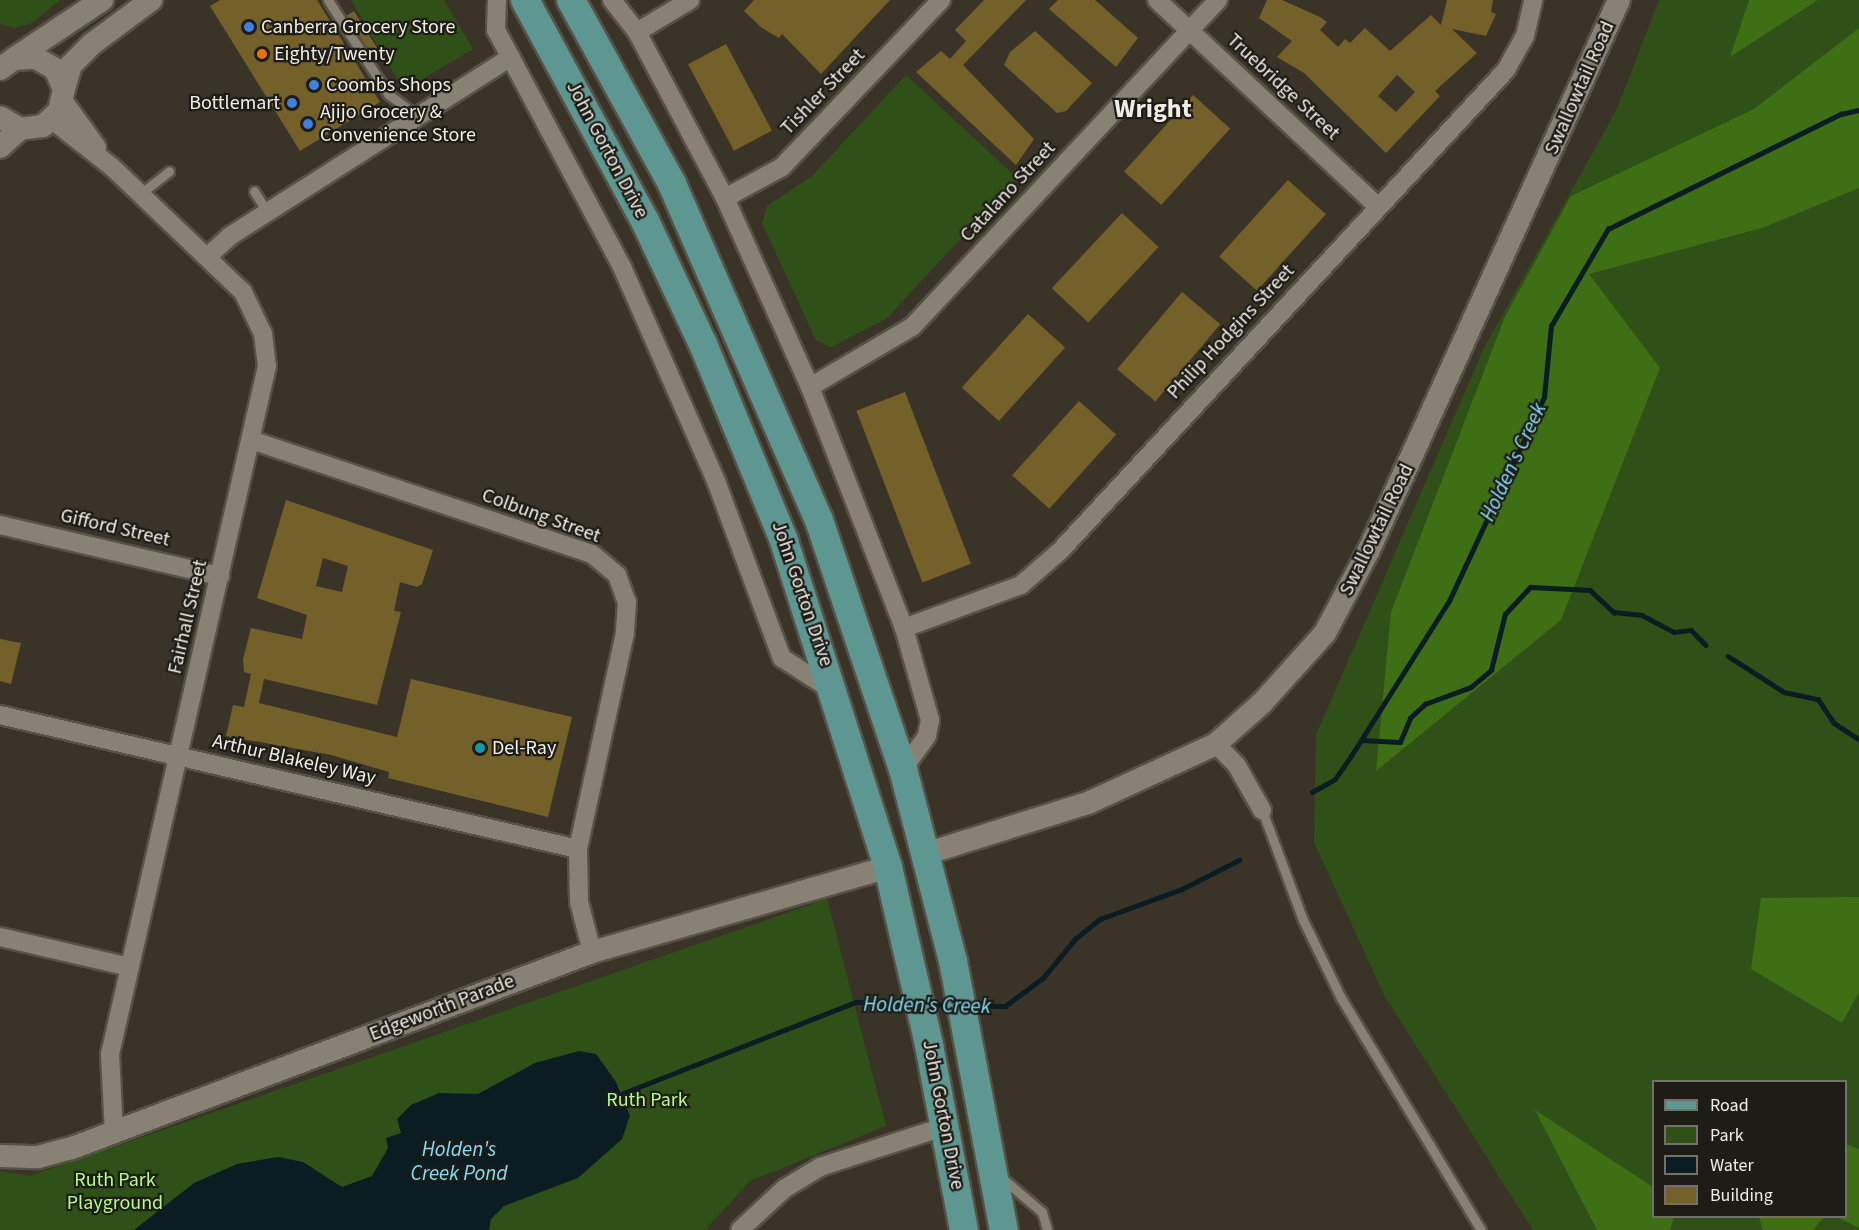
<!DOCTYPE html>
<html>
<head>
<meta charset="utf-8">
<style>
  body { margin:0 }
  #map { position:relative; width:1859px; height:1230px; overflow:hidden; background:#393427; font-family:"Source Sans 3",sans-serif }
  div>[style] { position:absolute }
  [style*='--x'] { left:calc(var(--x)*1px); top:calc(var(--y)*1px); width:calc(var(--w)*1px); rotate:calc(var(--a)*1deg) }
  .green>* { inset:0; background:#2f5117 }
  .forest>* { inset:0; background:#3e6f15 }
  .water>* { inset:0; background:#0b1c22 }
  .stream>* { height:4.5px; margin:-2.25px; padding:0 2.25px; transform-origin:2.25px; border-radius:2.25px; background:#0b1c22 }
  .building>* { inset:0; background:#746029; transform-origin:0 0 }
  .roads { filter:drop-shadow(2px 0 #565247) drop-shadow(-2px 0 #565247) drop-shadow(0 2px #565247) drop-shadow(0 -2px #565247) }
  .service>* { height:9px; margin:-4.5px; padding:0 4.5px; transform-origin:4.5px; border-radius:4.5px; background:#888274 }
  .minor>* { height:18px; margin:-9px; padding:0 9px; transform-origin:9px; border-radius:9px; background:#888274 }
  .tertiary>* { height:22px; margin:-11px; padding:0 11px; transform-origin:11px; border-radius:11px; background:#888274 }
  .primary>* { height:28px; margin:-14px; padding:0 14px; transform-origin:14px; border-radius:14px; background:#5e9791 }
  .dots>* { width:16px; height:16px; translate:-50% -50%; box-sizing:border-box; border:3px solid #1e1c16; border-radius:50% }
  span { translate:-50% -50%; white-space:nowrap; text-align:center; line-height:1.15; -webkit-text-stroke:4.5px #1e1c16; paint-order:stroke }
  .poi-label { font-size:20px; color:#f0ede5 }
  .left { translate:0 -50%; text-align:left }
  .right { translate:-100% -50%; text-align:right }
  .street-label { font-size:20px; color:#f0ede5 }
  .park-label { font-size:20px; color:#b5fa8a }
  .water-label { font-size:21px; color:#82ddfa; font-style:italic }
  .district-label { font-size:26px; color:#f0ede5; font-weight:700 }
  .legend { position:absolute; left:1652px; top:1080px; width:195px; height:138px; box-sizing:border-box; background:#1e1c16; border:2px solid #727069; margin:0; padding:8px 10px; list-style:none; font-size:18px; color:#f0ede5 }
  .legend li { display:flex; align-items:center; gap:12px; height:30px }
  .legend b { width:30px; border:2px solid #727069 }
</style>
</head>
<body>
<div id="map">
  <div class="green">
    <i style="clip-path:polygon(0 0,60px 0,32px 23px,15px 28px,0 24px)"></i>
    <i style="clip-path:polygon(351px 0,444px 0,473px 49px,404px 90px)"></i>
    <i style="clip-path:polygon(evenodd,1659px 0,1859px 0,1859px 1230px,1533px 1230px,1384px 995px,1314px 842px,1316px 735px,1483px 350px,1617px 109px,1659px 0,1654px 1082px,1846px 1082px,1846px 1216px,1654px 1216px,1654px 1082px)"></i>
    <i style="clip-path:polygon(906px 75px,1017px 178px,886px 319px,831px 347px,816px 340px,762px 223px,767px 206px,812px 176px)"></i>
    <i style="clip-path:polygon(827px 899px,886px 1126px,750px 1181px,705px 1230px,0 1230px,0 1171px,30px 1176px)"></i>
  </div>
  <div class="forest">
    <i style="clip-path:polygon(1749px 0,1818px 0,1730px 57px)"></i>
    <i style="clip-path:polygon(1859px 28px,1859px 188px,1762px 228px,1589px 274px,1660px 368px,1561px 620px,1376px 771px,1391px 612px,1505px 317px,1571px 196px,1754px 109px)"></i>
    <i style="clip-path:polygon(1859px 897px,1859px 992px,1842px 1023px,1751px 969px,1761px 898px)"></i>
    <i style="clip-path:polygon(1535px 1110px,1653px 1187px,1654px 1216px,1674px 1217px,1670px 1230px,1597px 1230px)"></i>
    <i style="clip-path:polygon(1846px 1144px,1859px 1149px,1859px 1228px,1837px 1217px,1846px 1216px)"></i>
    <i style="clip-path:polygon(1759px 1217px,1759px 1216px,1824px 1217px,1813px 1230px,1763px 1230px)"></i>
  </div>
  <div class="water">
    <i style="clip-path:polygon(579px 1051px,596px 1054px,616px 1082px,630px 1116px,622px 1139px,578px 1178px,504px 1206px,491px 1219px,489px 1230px,134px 1230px,194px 1183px,237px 1164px,278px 1157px,303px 1162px,342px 1187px,372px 1176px,388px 1148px,386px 1138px,401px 1133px,397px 1119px,411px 1105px,439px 1093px,478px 1094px,535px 1063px)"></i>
  </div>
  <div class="stream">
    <i style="--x:1728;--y:656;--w:67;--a:32.7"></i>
    <i style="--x:1784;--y:692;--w:35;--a:12"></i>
    <i style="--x:1818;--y:699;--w:29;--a:56"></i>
    <i style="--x:1834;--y:723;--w:30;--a:33"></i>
    <i style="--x:1361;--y:740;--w:39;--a:3"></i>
    <i style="--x:1400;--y:742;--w:26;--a:-67"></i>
    <i style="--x:1410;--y:718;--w:21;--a:-43"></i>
    <i style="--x:1425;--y:704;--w:49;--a:-20.3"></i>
    <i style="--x:1471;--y:687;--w:26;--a:-40"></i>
    <i style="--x:1491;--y:670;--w:58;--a:-76"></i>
    <i style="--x:1505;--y:614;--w:37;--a:-47"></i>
    <i style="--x:1530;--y:587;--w:60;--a:2.9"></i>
    <i style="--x:1590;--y:590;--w:33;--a:43"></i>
    <i style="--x:1614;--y:612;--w:28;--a:6"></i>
    <i style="--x:1642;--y:615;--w:36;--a:28"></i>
    <i style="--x:1674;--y:632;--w:17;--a:-7"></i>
    <i style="--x:1691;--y:630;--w:21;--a:45"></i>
    <i style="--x:1312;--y:792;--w:26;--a:-29"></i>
    <i style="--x:1335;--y:779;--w:28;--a:-55"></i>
    <i style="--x:1351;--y:756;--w:183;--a:-57.7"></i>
    <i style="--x:1449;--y:601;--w:225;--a:-65"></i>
    <i style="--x:1544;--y:397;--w:71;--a:-84.4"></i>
    <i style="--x:1551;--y:326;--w:113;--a:-59.6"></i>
    <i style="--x:1608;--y:229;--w:260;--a:-26.3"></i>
    <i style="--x:1841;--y:114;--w:18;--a:-13"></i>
    <i style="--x:929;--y:1004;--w:21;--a:3"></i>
    <i style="--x:971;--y:1005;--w:34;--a:2"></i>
    <i style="--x:1005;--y:1006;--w:47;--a:-36.4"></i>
    <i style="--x:1043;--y:978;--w:50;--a:-50.6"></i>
    <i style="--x:1075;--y:939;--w:32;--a:-39"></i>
    <i style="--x:1100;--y:919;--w:87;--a:-20.1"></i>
    <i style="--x:1182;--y:889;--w:64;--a:-27"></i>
    <i style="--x:621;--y:1094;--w:252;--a:-21.4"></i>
    <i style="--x:856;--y:1002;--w:52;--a:2.2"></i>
  </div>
  <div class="building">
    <i style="clip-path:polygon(220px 0,317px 0,380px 102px,300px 151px,210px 6px)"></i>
    <i style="clip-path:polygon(754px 0,890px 0,821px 74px,782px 34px,779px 38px,762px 28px,744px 11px)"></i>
    <i style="clip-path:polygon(984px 0,1026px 0,963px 65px,1034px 139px,1016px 165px,916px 72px,941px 51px,950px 59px,966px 41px,955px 30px)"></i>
    <i style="clip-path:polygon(1058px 0,1095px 0,1138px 38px,1116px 67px,1049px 9px)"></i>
    <i style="clip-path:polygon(evenodd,1267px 0,1282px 0,1320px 17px,1327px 22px,1320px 30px,1338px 47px,1345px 39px,1350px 43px,1365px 28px,1390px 51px,1431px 15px,1441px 25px,1447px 0,1493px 0,1491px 12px,1496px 14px,1486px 36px,1452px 29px,1477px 53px,1435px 91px,1440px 96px,1386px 153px,1304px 73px,1277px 57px,1292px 41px,1259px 18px,1267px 0,1397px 75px,1415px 92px,1396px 112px,1378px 96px,1397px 75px)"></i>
    <i style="left:354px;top:11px;width:51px;height:9px;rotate:58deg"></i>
    <i style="clip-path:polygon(1035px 31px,1092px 83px,1066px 111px,1057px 113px,1004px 65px,1010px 52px)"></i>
    <i style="left:726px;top:44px;width:98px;height:43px;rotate:62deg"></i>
    <i style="left:1193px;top:95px;width:50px;height:103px;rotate:42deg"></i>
    <i style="left:1288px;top:180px;width:51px;height:103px;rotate:42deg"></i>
    <i style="left:1122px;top:213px;width:50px;height:103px;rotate:43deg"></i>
    <i style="left:1182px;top:292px;width:50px;height:101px;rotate:40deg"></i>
    <i style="left:1028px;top:314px;width:50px;height:99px;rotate:42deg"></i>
    <i style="left:905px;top:392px;width:184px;height:52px;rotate:69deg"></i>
    <i style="left:1079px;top:401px;width:50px;height:100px;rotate:42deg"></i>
    <i style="clip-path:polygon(evenodd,286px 500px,433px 550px,422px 584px,417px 587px,400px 582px,394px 611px,401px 612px,377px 705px,264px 679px,259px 703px,397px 737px,411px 679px,572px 717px,548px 817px,388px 778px,389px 772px,331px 755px,226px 736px,233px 705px,244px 707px,251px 674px,244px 672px,243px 659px,251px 628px,302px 639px,307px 615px,257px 598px,286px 500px,323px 558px,348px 566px,342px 592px,316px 586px,323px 558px)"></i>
    <i style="clip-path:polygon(0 639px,21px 643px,11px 684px,0 681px)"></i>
  </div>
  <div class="roads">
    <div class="service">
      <i style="--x:328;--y:0;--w:112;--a:57.4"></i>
      <i style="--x:388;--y:94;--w:36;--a:37"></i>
      <i style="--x:254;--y:191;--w:25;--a:58"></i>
      <i style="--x:140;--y:194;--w:37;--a:-38"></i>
      <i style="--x:1262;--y:810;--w:117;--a:69.6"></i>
      <i style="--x:1303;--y:920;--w:87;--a:64"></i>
      <i style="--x:1341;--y:998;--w:271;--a:58.9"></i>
      <i style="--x:1002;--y:1178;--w:52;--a:40.4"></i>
      <i style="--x:1042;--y:1212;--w:19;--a:74"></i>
    </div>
    <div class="minor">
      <i style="--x:497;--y:0;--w:30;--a:92"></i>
      <i style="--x:496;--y:30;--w:271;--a:62"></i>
      <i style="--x:623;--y:269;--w:232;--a:66.3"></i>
      <i style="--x:716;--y:481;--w:189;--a:69.6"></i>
      <i style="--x:782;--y:658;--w:61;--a:32.9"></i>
      <i style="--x:612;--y:0;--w:41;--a:52"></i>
      <i style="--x:637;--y:32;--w:188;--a:62.1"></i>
      <i style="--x:725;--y:198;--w:207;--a:65.8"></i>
      <i style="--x:810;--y:387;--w:259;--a:68.7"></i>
      <i style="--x:904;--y:628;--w:96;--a:74.2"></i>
      <i style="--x:930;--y:720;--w:16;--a:101"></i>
      <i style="--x:927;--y:736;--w:41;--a:126"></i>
      <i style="--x:1157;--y:0;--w:303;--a:43.1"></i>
      <i style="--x:637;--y:32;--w:62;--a:-31.1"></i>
      <i style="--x:63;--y:100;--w:58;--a:54.1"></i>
      <i style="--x:52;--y:120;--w:76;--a:38.1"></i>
      <i style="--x:112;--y:167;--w:181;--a:43.7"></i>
      <i style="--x:243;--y:292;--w:47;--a:64.5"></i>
      <i style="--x:263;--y:334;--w:32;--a:83"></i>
      <i style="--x:267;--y:366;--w:706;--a:102.85"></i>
      <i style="--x:110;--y:1054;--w:78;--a:87.1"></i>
      <i style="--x:725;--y:198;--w:65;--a:-28.5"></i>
      <i style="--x:782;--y:167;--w:231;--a:-46.4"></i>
      <i style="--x:207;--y:257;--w:31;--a:-42"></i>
      <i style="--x:230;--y:236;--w:333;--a:-32.5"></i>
      <i style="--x:810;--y:387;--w:118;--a:-30.5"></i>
      <i style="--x:912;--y:327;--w:448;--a:-46.9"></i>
      <i style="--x:251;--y:440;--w:360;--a:18.5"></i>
      <i style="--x:592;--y:554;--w:33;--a:40"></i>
      <i style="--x:617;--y:575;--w:29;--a:70"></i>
      <i style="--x:627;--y:602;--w:31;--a:94"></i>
      <i style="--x:625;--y:633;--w:221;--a:102.3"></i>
      <i style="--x:578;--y:849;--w:53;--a:88.9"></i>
      <i style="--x:579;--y:902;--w:52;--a:75.4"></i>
      <i style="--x:0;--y:525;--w:226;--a:13.1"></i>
      <i style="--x:904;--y:628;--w:125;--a:-20.2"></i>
      <i style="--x:1021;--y:585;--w:52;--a:-41.1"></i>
      <i style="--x:1060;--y:551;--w:656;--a:-47.16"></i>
      <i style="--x:1506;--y:70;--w:39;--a:-61"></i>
      <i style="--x:1525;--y:36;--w:37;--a:-77"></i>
      <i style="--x:0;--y:715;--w:593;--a:13.05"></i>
      <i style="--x:1216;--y:744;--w:30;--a:46"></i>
      <i style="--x:1237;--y:766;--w:51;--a:60.4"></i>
      <i style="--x:0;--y:937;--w:133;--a:13"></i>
      <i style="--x:740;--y:1230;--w:60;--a:-43"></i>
      <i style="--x:784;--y:1189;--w:42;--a:-31.4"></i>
      <i style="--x:820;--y:1167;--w:133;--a:-18"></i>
    </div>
    <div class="tertiary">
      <i style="--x:15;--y:58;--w:105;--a:-33.7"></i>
      <i style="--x:0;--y:69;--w:17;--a:-36"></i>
      <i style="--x:14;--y:59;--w:22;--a:-3"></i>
      <i style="--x:36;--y:58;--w:22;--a:30"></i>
      <i style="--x:55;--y:69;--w:22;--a:66"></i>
      <i style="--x:64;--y:89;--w:23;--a:103"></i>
      <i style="--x:59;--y:111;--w:22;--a:137"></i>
      <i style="--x:43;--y:126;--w:23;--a:173"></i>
      <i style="--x:20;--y:129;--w:23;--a:-149"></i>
      <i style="--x:64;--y:89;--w:25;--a:-74"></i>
      <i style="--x:71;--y:65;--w:30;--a:-45"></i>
      <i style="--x:92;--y:44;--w:74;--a:-36.7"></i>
      <i style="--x:0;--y:147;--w:27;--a:-42"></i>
      <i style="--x:925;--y:854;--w:171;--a:-17.4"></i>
      <i style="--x:1088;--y:803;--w:141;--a:-24.7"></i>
      <i style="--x:1216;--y:744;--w:62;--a:-41.7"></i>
      <i style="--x:1262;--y:703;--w:94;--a:-48"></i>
      <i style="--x:1325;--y:633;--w:94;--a:-62.1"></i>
      <i style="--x:1369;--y:550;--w:604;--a:-65.56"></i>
      <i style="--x:0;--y:1156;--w:38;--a:2"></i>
      <i style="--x:38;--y:1157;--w:35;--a:-15"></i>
      <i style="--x:72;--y:1148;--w:556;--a:-20.65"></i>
      <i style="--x:592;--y:952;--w:308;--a:-16"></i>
    </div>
    <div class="primary">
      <i style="--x:525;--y:0;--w:251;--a:61.5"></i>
      <i style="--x:645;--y:221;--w:136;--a:64.8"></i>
      <i style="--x:703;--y:344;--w:213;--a:67.6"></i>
      <i style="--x:784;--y:541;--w:342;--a:72.3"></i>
      <i style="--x:888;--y:867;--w:183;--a:77"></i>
      <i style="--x:929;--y:1045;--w:188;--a:79.3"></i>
      <i style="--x:571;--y:0;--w:210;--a:61.2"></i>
      <i style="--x:672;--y:184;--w:367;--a:66.4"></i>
      <i style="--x:819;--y:520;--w:263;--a:71.4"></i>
      <i style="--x:903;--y:769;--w:198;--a:75.4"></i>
      <i style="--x:953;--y:961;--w:274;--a:79.3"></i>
    </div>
  </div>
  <div class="dots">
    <i style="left:249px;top:27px;background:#3f7fe0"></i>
    <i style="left:262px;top:54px;background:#e8710a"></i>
    <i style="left:314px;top:85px;background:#3f7fe0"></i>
    <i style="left:292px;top:103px;background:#3f7fe0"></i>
    <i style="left:308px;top:124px;background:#3f7fe0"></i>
    <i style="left:480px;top:748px;background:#0f9aa8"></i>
  </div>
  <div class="poi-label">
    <span class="left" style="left:261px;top:27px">Canberra Grocery Store</span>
    <span class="left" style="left:274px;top:54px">Eighty/Twenty</span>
    <span class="left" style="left:326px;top:85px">Coombs Shops</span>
    <span class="right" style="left:280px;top:103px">Bottlemart</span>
    <span class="left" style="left:320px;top:124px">Ajijo Grocery &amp;<br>Convenience Store</span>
    <span class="left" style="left:492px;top:748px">Del-Ray</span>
  </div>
  <div class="street-label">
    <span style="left:1283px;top:87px;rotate:43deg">Truebridge Street</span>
    <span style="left:1580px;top:88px;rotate:-66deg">Swallowtail Road</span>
    <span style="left:823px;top:92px;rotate:-46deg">Tishler Street</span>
    <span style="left:607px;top:150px;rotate:62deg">John Gorton Drive</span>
    <span style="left:1008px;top:192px;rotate:-47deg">Catalano Street</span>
    <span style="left:1231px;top:332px;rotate:-47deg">Philip Hodgins Street</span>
    <span style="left:541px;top:516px;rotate:20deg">Colbung Street</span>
    <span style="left:115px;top:528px;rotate:13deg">Gifford Street</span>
    <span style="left:1377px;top:530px;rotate:-64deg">Swallowtail Road</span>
    <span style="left:802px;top:594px;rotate:71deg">John Gorton Drive</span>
    <span style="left:188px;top:617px;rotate:-77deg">Fairhall Street</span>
    <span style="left:294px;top:760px;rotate:13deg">Arthur Blakeley Way</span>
    <span style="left:442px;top:1008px;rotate:-21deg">Edgeworth Parade</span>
    <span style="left:943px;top:1115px;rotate:79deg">John Gorton Drive</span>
  </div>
  <div class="park-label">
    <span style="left:647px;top:1100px">Ruth Park</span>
    <span style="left:115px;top:1192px">Ruth Park<br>Playground</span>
  </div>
  <div class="water-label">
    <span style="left:1513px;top:462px;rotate:-65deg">Holden's Creek</span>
    <span style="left:927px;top:1005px;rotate:1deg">Holden's Creek</span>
    <span style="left:459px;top:1161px">Holden's<br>Creek Pond</span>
  </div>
  <div class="district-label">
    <span style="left:1153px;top:109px">Wright</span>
  </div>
  <ul class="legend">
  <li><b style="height:8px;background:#5e9791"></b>Road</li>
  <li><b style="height:16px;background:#2f5117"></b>Park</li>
  <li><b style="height:16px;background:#0b1c22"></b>Water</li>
  <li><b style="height:16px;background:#746029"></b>Building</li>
  </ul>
</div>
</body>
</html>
